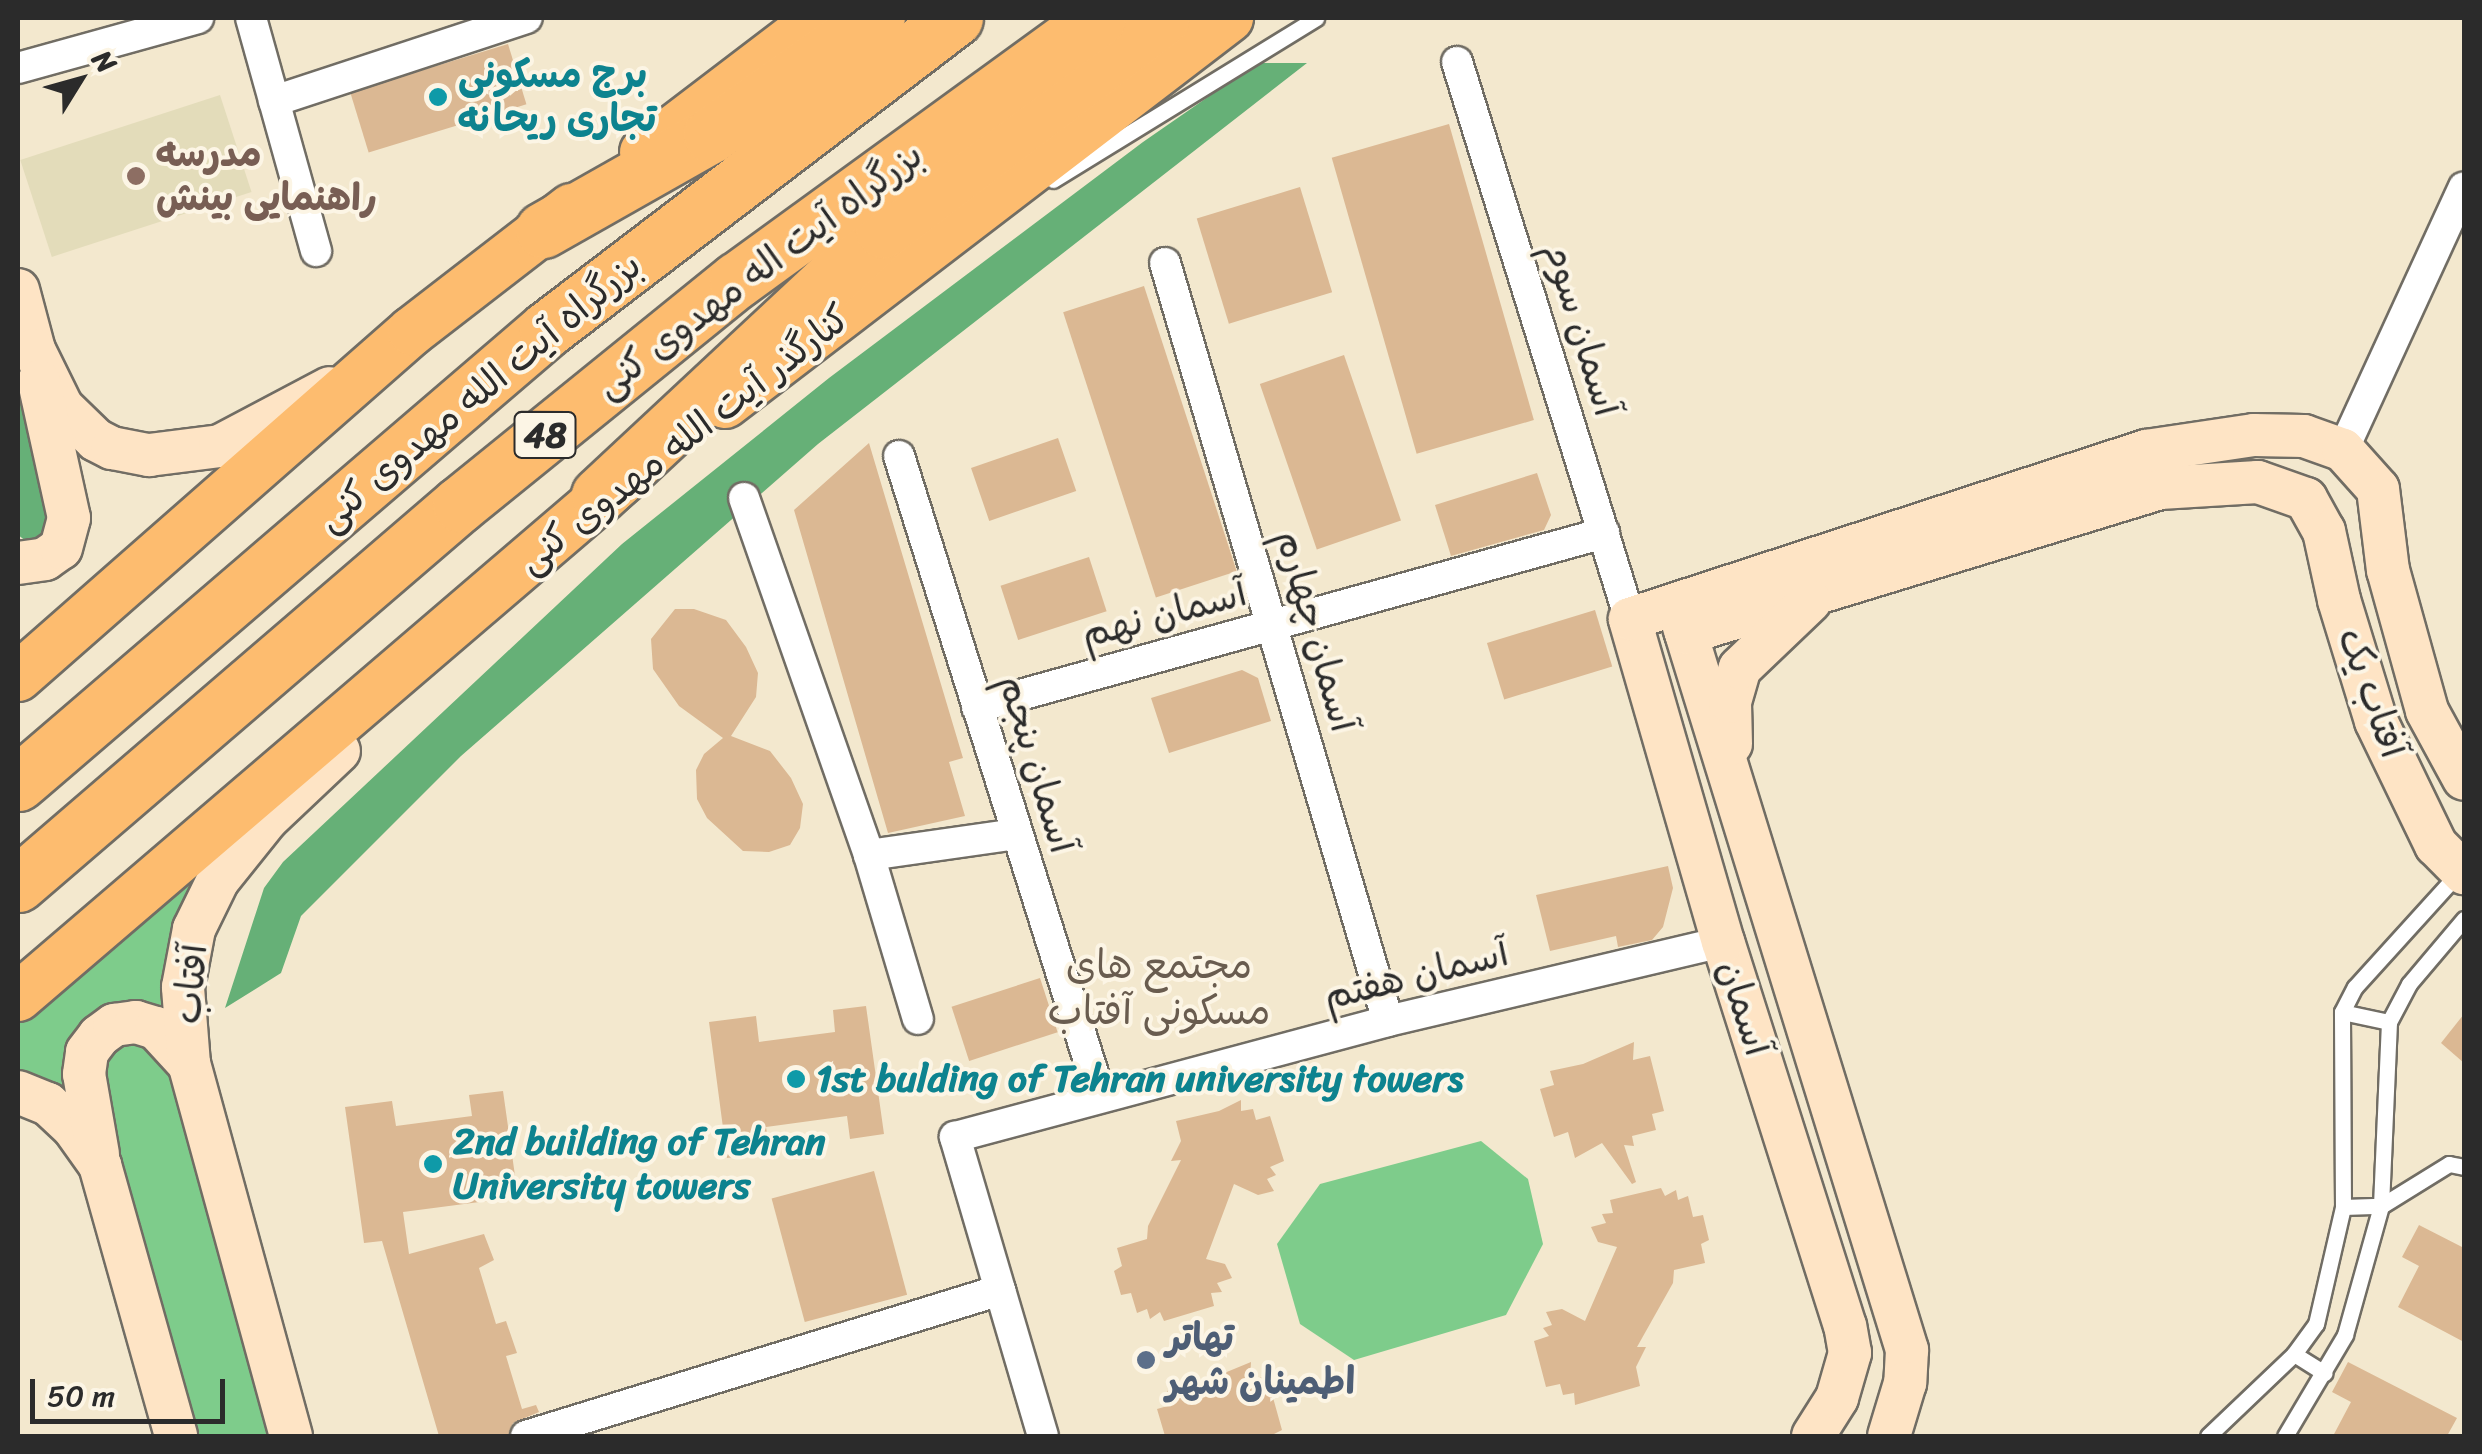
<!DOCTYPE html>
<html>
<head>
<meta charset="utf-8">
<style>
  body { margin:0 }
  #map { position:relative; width:2482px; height:1454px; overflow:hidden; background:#f3e8ce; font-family:Sriracha,"Playpen Sans Arabic",sans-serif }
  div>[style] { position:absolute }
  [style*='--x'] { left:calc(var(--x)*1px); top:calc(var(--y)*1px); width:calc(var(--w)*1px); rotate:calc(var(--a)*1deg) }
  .built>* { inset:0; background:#e3dcba; transform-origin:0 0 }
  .green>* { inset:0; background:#7ecc8b }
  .forest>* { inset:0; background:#66b077 }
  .building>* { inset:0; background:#dbb893; transform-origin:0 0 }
  .roads { filter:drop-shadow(2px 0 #716d64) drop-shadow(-2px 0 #716d64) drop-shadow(0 2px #716d64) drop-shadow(0 -2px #716d64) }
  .lane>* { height:15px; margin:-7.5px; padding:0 7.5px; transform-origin:7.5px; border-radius:7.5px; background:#fff }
  .street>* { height:30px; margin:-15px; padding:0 15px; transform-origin:15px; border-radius:15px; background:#fff }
  .secondary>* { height:42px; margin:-21px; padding:0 21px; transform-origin:21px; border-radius:21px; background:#fee4c5 }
  .primary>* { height:48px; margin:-24px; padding:0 24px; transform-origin:24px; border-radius:24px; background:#fdbc6f }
  .highway>* { height:55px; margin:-27.5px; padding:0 27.5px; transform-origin:27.5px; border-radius:27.5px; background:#fdbc6f }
  .dots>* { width:28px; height:28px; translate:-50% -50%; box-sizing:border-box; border:5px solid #fcf5e5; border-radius:50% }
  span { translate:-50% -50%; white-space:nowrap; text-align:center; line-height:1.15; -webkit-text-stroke:8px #fcf5e5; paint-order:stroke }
  .shield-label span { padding:2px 8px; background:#fcf5e5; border:2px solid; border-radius:8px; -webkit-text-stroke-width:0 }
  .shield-label { font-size:35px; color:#2b2b2b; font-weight:700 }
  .culture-label { font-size:38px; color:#0d838f; font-weight:700 }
  .left { translate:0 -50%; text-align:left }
  .education-label { font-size:38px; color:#785e54; font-weight:700 }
  .street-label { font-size:38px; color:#2b2b2b }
  .service-label { font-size:38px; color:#4e5e75; font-weight:700 }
  .neighbourhood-label { font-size:40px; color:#695c4f }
  .frame { position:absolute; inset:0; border:20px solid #2b2b2b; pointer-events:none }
  .north { position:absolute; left:30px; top:30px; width:100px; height:100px; -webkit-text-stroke:8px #fcf5e5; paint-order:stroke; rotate:53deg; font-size:28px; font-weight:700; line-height:40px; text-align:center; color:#2b2b2b }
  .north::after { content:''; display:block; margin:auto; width:35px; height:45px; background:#2b2b2b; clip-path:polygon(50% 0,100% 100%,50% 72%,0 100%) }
  .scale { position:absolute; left:30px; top:1379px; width:195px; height:45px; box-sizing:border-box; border:5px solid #2b2b2b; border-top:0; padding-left:12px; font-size:30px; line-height:35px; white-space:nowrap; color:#2b2b2b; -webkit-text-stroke:8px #fcf5e5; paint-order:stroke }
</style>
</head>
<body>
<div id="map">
  <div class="built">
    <i style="left:220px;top:95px;width:102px;height:210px;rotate:72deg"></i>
  </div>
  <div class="green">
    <i style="clip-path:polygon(286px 789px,171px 1023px,116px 1008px,92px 1142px,18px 1080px,18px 1020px)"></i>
    <i style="clip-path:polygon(114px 1041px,161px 1045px,282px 1436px,189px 1436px,96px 1067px)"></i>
    <i style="clip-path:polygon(1481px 1141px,1528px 1179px,1543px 1244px,1506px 1315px,1354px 1360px,1300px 1324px,1277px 1244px,1320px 1184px)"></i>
  </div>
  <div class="forest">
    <i style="clip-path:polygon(1257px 63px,1307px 63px,818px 444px,461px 756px,301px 916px,281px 973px,225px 1008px,264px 888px,283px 862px,622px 544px,829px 378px,1143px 142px)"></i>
    <i style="clip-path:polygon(18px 355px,57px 522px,48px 535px,26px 541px,18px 535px)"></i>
  </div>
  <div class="building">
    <i style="left:508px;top:44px;width:63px;height:165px;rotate:73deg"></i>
    <i style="left:1449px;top:124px;width:308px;height:122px;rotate:74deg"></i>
    <i style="left:1300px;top:187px;width:110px;height:108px;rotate:73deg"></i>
    <i style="left:1144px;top:286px;width:300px;height:85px;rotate:72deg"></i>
    <i style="left:1344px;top:355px;width:175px;height:89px;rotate:71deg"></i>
    <i style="left:1058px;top:438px;width:56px;height:92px;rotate:71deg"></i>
    <i style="clip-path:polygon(869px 443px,963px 758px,949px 762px,965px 816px,888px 833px,794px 510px)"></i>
    <i style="clip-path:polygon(1537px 473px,1551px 515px,1544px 530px,1451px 556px,1435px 505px)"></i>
    <i style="left:1089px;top:557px;width:57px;height:93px;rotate:72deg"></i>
    <i style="clip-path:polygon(675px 609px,694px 609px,726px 620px,746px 647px,758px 673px,756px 697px,731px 736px,770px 751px,791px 778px,803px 804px,800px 828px,790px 845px,769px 852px,743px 851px,707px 818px,697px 799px,696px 770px,704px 754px,723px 738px,679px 706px,653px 669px,651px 639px)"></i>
    <i style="left:1595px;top:610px;width:59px;height:113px;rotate:73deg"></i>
    <i style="clip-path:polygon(1242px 670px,1258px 678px,1271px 721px,1169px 753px,1151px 698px)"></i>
    <i style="clip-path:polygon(1668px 866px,1673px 888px,1663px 927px,1652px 940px,1618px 947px,1616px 936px,1550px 951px,1536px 895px)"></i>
    <i style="left:1040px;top:978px;width:57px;height:93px;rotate:72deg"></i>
    <i style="clip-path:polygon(866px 1006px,884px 1134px,850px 1139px,847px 1116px,766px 1127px,770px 1153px,727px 1158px,709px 1022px,756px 1016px,759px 1042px,835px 1032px,833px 1010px)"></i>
    <i style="clip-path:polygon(2464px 1014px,2464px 1063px,2441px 1043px)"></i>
    <i style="clip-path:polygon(1634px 1042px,1633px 1060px,1650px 1056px,1664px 1111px,1652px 1114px,1656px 1130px,1632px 1136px,1634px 1146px,1624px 1145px,1636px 1182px,1632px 1184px,1602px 1143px,1575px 1158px,1568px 1132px,1554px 1137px,1540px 1089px,1554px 1085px,1550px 1071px,1583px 1064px)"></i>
    <i style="clip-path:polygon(503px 1091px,518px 1197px,403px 1212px,409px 1254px,484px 1234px,494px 1260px,479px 1268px,496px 1324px,506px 1321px,517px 1353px,506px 1356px,522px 1409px,536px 1405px,539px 1412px,513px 1423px,508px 1436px,439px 1436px,382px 1241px,364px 1243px,345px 1107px,392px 1101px,396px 1126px,472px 1116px,469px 1095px)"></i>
    <i style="clip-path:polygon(1241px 1100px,1241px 1111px,1253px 1109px,1256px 1120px,1270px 1116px,1284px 1161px,1270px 1167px,1276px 1175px,1267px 1179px,1274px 1191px,1258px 1195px,1234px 1184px,1206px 1259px,1225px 1264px,1232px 1278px,1217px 1283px,1222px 1292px,1211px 1293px,1214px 1306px,1164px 1321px,1160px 1312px,1150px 1319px,1147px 1309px,1137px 1313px,1131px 1293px,1121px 1295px,1114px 1271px,1122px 1266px,1117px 1248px,1147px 1239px,1148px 1226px,1181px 1160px,1171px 1161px,1181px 1141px,1176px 1121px,1219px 1111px)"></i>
    <i style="left:874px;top:1171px;width:128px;height:106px;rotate:75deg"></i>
    <i style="clip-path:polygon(1661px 1188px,1665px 1196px,1676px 1190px,1678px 1200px,1688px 1196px,1693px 1217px,1703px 1215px,1709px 1240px,1701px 1244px,1705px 1263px,1674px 1270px,1673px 1283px,1637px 1347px,1646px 1347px,1636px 1367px,1640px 1386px,1575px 1405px,1574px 1393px,1563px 1395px,1560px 1384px,1546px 1387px,1534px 1341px,1549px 1336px,1543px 1328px,1552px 1325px,1546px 1312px,1562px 1309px,1585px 1321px,1617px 1247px,1598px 1242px,1591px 1227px,1606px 1223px,1602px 1214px,1613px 1213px,1610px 1200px)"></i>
    <i style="clip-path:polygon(2419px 1225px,2464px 1248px,2464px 1342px,2398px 1307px,2419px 1266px,2402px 1257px)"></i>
    <i style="clip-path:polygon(1251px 1362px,1250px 1380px,1267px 1376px,1282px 1430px,1270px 1436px,1165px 1436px,1157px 1409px,1171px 1405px,1167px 1391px,1200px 1383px)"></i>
    <i style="clip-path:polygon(2348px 1362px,2457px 1418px,2447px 1436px,2333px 1436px,2351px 1402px,2332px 1392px)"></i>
  </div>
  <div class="roads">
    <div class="lane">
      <i style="--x:1053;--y:180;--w:309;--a:-31.6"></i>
      <i style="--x:2342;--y:1012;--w:28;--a:-63"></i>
      <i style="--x:2355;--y:987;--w:158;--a:-47.8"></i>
      <i style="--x:2389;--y:1022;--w:43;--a:-62.2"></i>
      <i style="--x:2409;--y:984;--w:85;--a:-49.8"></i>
      <i style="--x:2343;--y:1207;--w:38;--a:-2"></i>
      <i style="--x:2381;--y:1206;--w:80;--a:-31.7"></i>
      <i style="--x:2449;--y:1164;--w:15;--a:11"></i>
      <i style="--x:2294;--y:1354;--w:36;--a:32"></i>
      <i style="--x:2208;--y:1436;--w:119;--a:-43.6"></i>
      <i style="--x:2294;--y:1354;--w:37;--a:-54"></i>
      <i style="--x:2316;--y:1324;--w:120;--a:-77"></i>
      <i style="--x:2343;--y:1207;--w:195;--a:-90.3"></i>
      <i style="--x:2342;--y:1012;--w:48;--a:12"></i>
      <i style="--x:2389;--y:1022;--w:184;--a:92.5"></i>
      <i style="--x:2381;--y:1206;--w:134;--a:105.6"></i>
      <i style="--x:2345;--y:1335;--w:117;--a:120.7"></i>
    </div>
    <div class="street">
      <i style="--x:251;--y:18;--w:242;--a:74.4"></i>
      <i style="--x:1457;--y:62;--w:583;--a:72.75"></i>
      <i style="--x:18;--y:68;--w:187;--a:-15.5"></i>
      <i style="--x:274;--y:101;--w:266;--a:-18.2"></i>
      <i style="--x:1165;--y:263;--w:790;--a:73.61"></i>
      <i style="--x:2343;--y:450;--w:289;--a:-65.3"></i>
      <i style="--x:899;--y:456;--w:671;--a:72.56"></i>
      <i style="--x:744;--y:498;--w:378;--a:70.7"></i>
      <i style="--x:869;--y:855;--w:171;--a:73.4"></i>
      <i style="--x:977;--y:707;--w:651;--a:-15.51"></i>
      <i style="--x:869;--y:855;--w:149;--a:-8.1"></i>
      <i style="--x:526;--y:1436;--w:496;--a:-17.1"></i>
      <i style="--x:1043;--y:1436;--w:312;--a:-106.4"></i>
      <i style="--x:955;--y:1137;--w:448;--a:-15"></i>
      <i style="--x:1388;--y:1021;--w:344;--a:-13.3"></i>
    </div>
    <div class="secondary">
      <i style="--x:18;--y:290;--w:62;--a:75.1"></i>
      <i style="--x:34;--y:350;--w:64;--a:63.8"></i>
      <i style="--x:62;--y:407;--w:47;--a:44.1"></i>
      <i style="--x:96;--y:440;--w:18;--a:27"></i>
      <i style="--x:112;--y:448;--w:38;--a:11"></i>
      <i style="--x:149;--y:455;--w:72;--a:-7.2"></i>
      <i style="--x:220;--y:446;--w:124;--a:-27.8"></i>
      <i style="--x:2306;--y:499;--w:37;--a:61"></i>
      <i style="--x:2324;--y:531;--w:71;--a:77.7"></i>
      <i style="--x:2339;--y:600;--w:127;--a:73"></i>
      <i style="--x:2376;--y:721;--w:138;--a:64.2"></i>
      <i style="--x:2436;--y:845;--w:40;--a:45"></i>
      <i style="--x:18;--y:563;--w:27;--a:-8"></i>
      <i style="--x:45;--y:559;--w:19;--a:-35"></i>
      <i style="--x:61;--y:548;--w:31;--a:-75"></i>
      <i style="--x:69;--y:518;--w:140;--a:-102.4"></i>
      <i style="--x:1677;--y:604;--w:781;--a:72.86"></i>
      <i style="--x:1907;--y:1350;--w:33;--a:93"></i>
      <i style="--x:1905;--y:1383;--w:55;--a:106.8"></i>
      <i style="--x:1686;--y:633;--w:496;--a:-17"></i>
      <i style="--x:2160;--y:488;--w:98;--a:-3.5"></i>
      <i style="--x:2258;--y:482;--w:51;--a:19.5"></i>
      <i style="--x:1731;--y:744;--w:42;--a:-91.4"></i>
      <i style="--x:1730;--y:702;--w:35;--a:-74"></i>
      <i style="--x:1740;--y:668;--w:97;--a:-43.7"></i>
      <i style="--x:18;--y:1092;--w:32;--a:22"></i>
      <i style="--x:48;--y:1104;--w:34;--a:43"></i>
      <i style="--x:73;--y:1127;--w:47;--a:54.6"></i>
      <i style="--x:100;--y:1165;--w:281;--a:74.3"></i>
      <i style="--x:98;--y:1154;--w:81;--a:-99.9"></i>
      <i style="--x:84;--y:1074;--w:22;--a:-82"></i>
      <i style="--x:87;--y:1052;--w:20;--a:-53"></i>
      <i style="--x:99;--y:1036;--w:19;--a:-36"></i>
      <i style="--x:114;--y:1025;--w:22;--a:-8"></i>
      <i style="--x:136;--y:1022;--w:21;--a:17"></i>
      <i style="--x:156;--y:1028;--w:49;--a:47.5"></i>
      <i style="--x:291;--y:1436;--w:386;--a:-105.3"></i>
      <i style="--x:189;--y:1064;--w:77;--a:-94.5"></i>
      <i style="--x:183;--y:987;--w:59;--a:-79.3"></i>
      <i style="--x:194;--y:929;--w:55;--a:-63.9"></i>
      <i style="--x:218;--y:880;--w:78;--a:-51.2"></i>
      <i style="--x:267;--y:819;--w:99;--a:-43.4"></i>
      <i style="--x:1813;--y:1436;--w:45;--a:-57.7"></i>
      <i style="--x:1837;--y:1398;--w:47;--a:-73.9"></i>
      <i style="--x:1850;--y:1353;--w:27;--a:-100"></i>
      <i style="--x:1845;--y:1326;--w:403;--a:-107.6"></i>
      <i style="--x:1723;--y:942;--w:336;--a:-106.1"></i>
      <i style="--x:1630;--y:619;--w:543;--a:-18.03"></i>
      <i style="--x:2146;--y:451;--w:109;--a:-8.4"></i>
      <i style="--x:2254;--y:435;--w:50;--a:1.1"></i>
      <i style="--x:2304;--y:436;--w:41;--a:19.7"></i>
      <i style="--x:2343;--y:450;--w:52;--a:48.1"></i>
      <i style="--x:2378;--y:489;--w:82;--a:83"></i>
      <i style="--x:2388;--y:570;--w:146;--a:74.5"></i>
      <i style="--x:2427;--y:711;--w:77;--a:61.4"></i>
    </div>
    <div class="primary">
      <i style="--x:644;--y:152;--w:221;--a:-37.3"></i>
      <i style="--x:725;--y:404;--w:635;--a:-37.45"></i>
      <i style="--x:18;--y:677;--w:524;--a:-41.29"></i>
      <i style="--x:412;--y:331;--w:201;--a:-37.7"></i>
      <i style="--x:18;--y:997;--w:806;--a:-40.57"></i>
    </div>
    <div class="highway">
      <i style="--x:543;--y:230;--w:193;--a:-29.5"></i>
      <i style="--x:711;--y:135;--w:203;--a:-35.2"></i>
      <i style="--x:599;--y:495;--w:388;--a:-43"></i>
      <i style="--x:883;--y:230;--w:350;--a:-37.3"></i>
      <i style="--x:18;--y:783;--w:697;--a:-40.64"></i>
      <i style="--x:547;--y:329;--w:513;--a:-37.32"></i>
      <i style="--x:18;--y:884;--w:583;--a:-40.69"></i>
      <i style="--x:460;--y:504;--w:356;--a:-39"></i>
      <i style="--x:737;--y:280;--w:446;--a:-36"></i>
    </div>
  </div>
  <div class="dots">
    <i style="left:438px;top:97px;background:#0f9aa8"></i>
    <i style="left:136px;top:176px;background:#8d6e63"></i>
    <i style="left:796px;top:1079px;background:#0f9aa8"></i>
    <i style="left:433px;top:1164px;background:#0f9aa8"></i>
    <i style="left:1146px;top:1360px;background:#5c6f8a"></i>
  </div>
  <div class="shield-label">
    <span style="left:545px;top:435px">48</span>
  </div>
  <div class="culture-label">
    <span class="left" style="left:458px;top:97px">برج مسکونی<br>تجاری ریحانه</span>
    <span class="left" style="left:816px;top:1079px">1st bulding of Tehran university towers</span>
    <span class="left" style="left:453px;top:1164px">2nd building of Tehran<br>University towers</span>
  </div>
  <div class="education-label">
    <span class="left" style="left:156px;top:176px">مدرسه<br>راهنمایی بینش</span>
  </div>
  <div class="street-label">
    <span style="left:759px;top:270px;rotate:-37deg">بزرگراه آیت اله مهدوی کنی</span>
    <span style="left:1582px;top:329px;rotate:73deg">آسمان سوم</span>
    <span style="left:479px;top:392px;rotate:-40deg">بزرگراه آیت الله مهدوی کنی</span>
    <span style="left:684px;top:439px;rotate:-38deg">کنارگذر آیت الله مهدوی کنی</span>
    <span style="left:1164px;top:614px;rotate:-15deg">آسمان نهم</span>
    <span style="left:1316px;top:631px;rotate:74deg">آسمان چهارم</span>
    <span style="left:2372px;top:693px;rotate:70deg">آفتاب یک</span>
    <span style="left:1037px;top:764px;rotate:73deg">آسمان پنجم</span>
    <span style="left:1416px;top:975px;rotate:-14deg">آسمان هفتم</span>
    <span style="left:191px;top:984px;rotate:-85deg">آفتاب</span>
    <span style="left:1744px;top:1008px;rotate:72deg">آسمان</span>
  </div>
  <div class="service-label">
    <span class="left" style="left:1166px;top:1360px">تهاتر<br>اطمینان شهر</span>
  </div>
  <div class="neighbourhood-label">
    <span style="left:1159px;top:988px">مجتمع های<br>مسکونی آفتاب</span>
  </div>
  <div class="frame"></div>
  <div class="north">N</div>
  <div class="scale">50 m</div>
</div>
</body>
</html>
